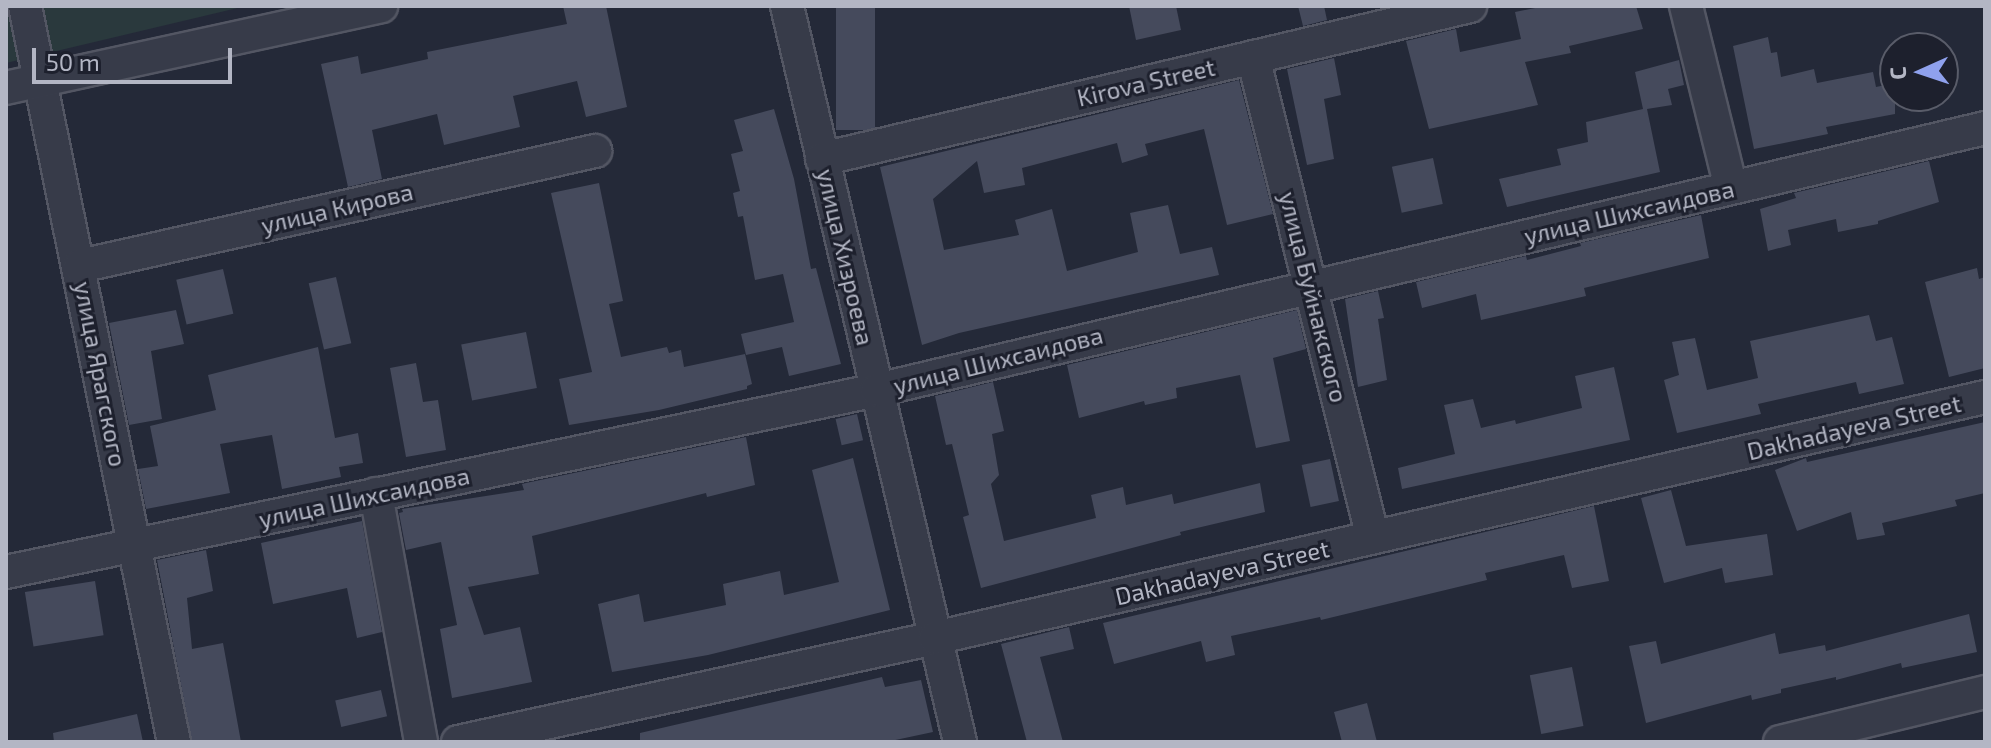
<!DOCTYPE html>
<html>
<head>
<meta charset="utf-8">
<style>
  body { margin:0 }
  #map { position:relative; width:1991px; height:748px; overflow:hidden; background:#242938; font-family:"Exo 2",sans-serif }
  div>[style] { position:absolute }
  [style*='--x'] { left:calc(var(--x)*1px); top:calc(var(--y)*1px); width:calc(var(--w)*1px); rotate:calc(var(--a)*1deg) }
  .green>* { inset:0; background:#2a393d }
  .building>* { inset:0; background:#454a5c; transform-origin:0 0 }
  .roads { filter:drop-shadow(2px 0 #535663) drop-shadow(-2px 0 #535663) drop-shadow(0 2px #535663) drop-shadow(0 -2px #535663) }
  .minor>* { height:32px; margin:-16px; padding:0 16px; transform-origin:16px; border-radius:16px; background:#373b49 }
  span { translate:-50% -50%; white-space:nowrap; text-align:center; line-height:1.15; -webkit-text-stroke:6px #1d202d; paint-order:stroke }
  .street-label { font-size:24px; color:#b3b6c4 }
  .frame { position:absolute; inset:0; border:8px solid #b3b6c4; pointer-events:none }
  .north { position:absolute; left:1879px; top:32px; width:80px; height:80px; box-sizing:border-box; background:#1d202d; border:2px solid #595c69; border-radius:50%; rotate:267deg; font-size:22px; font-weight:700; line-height:32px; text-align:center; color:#b3b6c4 }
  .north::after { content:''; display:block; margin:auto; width:28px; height:36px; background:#8fa1ed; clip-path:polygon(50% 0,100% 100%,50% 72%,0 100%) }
  .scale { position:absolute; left:32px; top:48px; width:200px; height:36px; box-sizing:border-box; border:4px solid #b3b6c4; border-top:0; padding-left:10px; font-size:24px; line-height:28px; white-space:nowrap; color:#b3b6c4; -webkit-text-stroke:6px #1d202d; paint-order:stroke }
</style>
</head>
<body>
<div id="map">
  <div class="green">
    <i style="clip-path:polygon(6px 6px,246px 6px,6px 63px)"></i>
  </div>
  <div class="building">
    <i style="clip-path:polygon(563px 6px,606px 6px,627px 107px,586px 117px,577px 81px,513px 96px,520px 127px,444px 145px,437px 114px,372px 130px,382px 179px,348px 187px,321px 64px,358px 56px,361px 74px,428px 59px,427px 52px,567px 24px)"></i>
    <i style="left:836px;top:6px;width:39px;height:124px"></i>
    <i style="clip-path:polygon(1129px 6px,1176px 6px,1181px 30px,1136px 40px)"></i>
    <i style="clip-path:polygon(1298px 6px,1324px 6px,1327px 20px,1303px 26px)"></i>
    <i style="clip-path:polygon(1545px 6px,1636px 6px,1643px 29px,1569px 46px,1571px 53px,1525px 62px,1538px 105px,1429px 129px,1406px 41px,1456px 29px,1460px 52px,1521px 39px,1515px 12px)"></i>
    <i style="clip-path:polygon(1768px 37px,1771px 53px,1777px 52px,1781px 77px,1814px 69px,1817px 83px,1873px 72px,1876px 87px,1895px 83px,1895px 114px,1826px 127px,1828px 134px,1754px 149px,1733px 46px)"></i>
    <i style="clip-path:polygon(1334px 58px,1341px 95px,1324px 99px,1334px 159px,1307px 165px,1287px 69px)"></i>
    <i style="clip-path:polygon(1679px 60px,1684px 85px,1668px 89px,1672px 105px,1647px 109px,1660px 172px,1507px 207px,1499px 179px,1561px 165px,1557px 149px,1588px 142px,1586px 122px,1643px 109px,1635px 72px)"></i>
    <i style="clip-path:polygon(1239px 80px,1273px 214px,1227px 225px,1204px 129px,1145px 144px,1148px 155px,1122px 163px,1117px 143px,1022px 168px,1025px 185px,984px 193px,977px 161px,933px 199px,944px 250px,1019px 235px,1015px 220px,1052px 209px,1067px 271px,1138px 252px,1130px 213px,1168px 205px,1180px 254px,1212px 247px,1219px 275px,959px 333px,922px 345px,880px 167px)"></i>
    <i style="clip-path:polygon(774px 109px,794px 179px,811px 269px,816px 268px,841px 364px,789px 376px,782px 347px,746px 355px,741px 334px,794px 322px,783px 274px,755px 280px,743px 216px,738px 217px,733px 193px,740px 191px,731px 154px,743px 151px,734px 120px)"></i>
    <i style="left:1433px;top:158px;width:47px;height:42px;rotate:78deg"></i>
    <i style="clip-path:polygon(1929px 161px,1939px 202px,1878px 221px,1878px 224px,1838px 232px,1836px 219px,1788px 230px,1791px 245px,1768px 251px,1760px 209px,1796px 198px,1794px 193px)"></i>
    <i style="clip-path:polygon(599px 183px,623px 301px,609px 304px,621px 357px,667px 347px,669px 353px,681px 350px,684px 367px,745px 354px,752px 384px,747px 386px,747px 389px,659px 410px,569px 425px,559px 379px,592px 372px,551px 193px)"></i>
    <i style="clip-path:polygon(1701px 215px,1709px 258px,1584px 288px,1586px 296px,1481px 320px,1476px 294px,1422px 308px,1416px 282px,1526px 256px,1527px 260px,1581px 246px,1580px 243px)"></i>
    <i style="clip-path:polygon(1977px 268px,1979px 279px,1985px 277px,1985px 368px,1949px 377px,1925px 282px)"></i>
    <i style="left:223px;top:269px;width:46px;height:48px;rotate:77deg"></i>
    <i style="left:336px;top:277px;width:68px;height:28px;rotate:77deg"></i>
    <i style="clip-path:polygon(1378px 291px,1384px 318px,1378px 319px,1387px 380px,1358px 387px,1345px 299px)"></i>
    <i style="clip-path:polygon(176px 310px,184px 344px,151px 351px,162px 419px,129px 425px,109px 323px)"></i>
    <i style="clip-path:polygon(1297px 310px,1306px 349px,1273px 358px,1290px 441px,1256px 448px,1240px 375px,1176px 388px,1177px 398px,1145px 405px,1144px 401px,1079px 418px,1067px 365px)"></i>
    <i style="clip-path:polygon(1869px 315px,1876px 341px,1892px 337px,1904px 384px,1859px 394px,1856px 382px,1758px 404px,1761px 414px,1677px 433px,1664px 380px,1679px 375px,1672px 342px,1695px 338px,1707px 390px,1758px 378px,1750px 341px)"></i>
    <i style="left:526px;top:332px;width:57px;height:66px;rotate:79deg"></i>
    <i style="clip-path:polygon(318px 347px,335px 438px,358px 433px,363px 463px,339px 467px,341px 477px,282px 489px,272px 435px,220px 444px,230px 493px,146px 509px,138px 469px,158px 466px,150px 426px,216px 410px,208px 375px)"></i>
    <i style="clip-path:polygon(416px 363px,423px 402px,438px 400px,446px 450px,406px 457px,390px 368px)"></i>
    <i style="clip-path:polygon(1614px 367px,1630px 440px,1402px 489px,1398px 468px,1455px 454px,1444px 405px,1473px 399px,1481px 428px,1515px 420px,1516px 424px,1582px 408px,1575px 376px)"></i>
    <i style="clip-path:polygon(993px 382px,1004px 431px,992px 434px,999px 475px,991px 484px,1004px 541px,1096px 518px,1091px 495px,1123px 487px,1126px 505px,1172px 494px,1174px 504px,1260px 483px,1265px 512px,1180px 532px,1181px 535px,981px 588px,963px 517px,969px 515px,952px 444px,946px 445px,935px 396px)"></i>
    <i style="left:857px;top:414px;width:27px;height:22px;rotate:77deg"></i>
    <i style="clip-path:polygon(1985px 422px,1985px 493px,1955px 500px,1957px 506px,1882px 523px,1885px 535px,1857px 540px,1851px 512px,1797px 531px,1775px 470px,1806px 458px,1807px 462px)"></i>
    <i style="clip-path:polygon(746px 437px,755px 485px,707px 497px,706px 493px,532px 536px,539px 574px,468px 587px,484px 635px,520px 627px,532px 682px,452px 698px,440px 629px,457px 625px,441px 542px,406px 550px,399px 513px,403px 512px,402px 509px,524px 490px,522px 484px,526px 483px)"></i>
    <i style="clip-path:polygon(853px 458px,890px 610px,708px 655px,612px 672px,598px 604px,639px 594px,644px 622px,726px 605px,723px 584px,780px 571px,784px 595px,839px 582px,812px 470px)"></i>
    <i style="left:1330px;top:459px;width:43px;height:29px;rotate:78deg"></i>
    <i style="clip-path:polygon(1671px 490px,1686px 546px,1767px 534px,1773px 575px,1725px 583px,1722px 568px,1664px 583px,1641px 498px)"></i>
    <i style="clip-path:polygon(1594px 506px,1609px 581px,1572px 588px,1564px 555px,1485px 573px,1487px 580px,1321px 620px,1320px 617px,1231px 636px,1235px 655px,1206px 662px,1201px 641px,1114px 664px,1103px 623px)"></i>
    <i style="clip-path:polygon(362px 521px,382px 632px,357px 638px,347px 588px,273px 604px,261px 543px)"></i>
    <i style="clip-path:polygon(206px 550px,213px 591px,187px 598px,192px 649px,223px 643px,241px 742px,192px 742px,157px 560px)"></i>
    <i style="left:95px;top:581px;width:55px;height:71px;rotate:81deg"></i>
    <i style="clip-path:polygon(1969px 614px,1977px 652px,1902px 668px,1901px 663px,1836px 680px,1836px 677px,1781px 689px,1781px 693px,1752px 700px,1751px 695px,1646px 723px,1629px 646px,1656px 641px,1661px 664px,1775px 633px,1779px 654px,1825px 645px,1826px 651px)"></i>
    <i style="clip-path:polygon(1069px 627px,1074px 649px,1040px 657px,1063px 742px,1027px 742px,1001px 644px)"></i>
    <i style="left:1572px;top:667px;width:60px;height:43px;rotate:79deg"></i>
    <i style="clip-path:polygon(882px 677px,885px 687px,921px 680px,933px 732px,886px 742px,640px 742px,640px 733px)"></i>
    <i style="left:381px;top:690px;width:27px;height:47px;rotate:77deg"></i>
    <i style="clip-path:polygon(1367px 703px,1377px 742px,1342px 742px,1334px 712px)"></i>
    <i style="clip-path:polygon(137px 714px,143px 742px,54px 742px,53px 733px)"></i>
  </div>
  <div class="roads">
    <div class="minor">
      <i style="--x:25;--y:6;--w:751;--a:78.56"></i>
      <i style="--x:787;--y:6;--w:756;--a:76.77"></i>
      <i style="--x:1686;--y:6;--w:187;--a:76.1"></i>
      <i style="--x:1253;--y:57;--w:495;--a:76"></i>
      <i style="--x:6;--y:88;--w:384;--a:-12.3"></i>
      <i style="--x:822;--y:159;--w:666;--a:-13.28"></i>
      <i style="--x:80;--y:266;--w:528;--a:-12.59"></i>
      <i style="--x:376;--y:494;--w:252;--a:79.7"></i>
      <i style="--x:6;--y:572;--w:890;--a:-11.8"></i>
      <i style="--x:877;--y:390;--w:1139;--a:-13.3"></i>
      <i style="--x:458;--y:742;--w:488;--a:-12.3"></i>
      <i style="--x:935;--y:638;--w:1077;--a:-12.93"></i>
      <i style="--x:1780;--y:742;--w:211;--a:-13.7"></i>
    </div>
  </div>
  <div class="street-label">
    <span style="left:1146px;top:82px;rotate:-13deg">Kirova Street</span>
    <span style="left:337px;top:208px;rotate:-13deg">улица Кирова</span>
    <span style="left:1629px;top:212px;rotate:-13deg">улица Шихсаидова</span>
    <span style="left:846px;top:257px;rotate:77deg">улица Хизроева</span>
    <span style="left:1314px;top:297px;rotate:76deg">улица Буйнакского</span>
    <span style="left:998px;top:360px;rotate:-14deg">улица Шихсаидова</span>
    <span style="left:101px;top:374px;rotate:79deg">улица Ярагского</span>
    <span style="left:1854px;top:427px;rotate:-13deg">Dakhadayeva Street</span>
    <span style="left:364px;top:497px;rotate:-12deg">улица Шихсаидова</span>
    <span style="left:1222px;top:572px;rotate:-13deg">Dakhadayeva Street</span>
  </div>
  <div class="frame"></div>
  <div class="north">С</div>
  <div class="scale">50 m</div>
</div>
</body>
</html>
